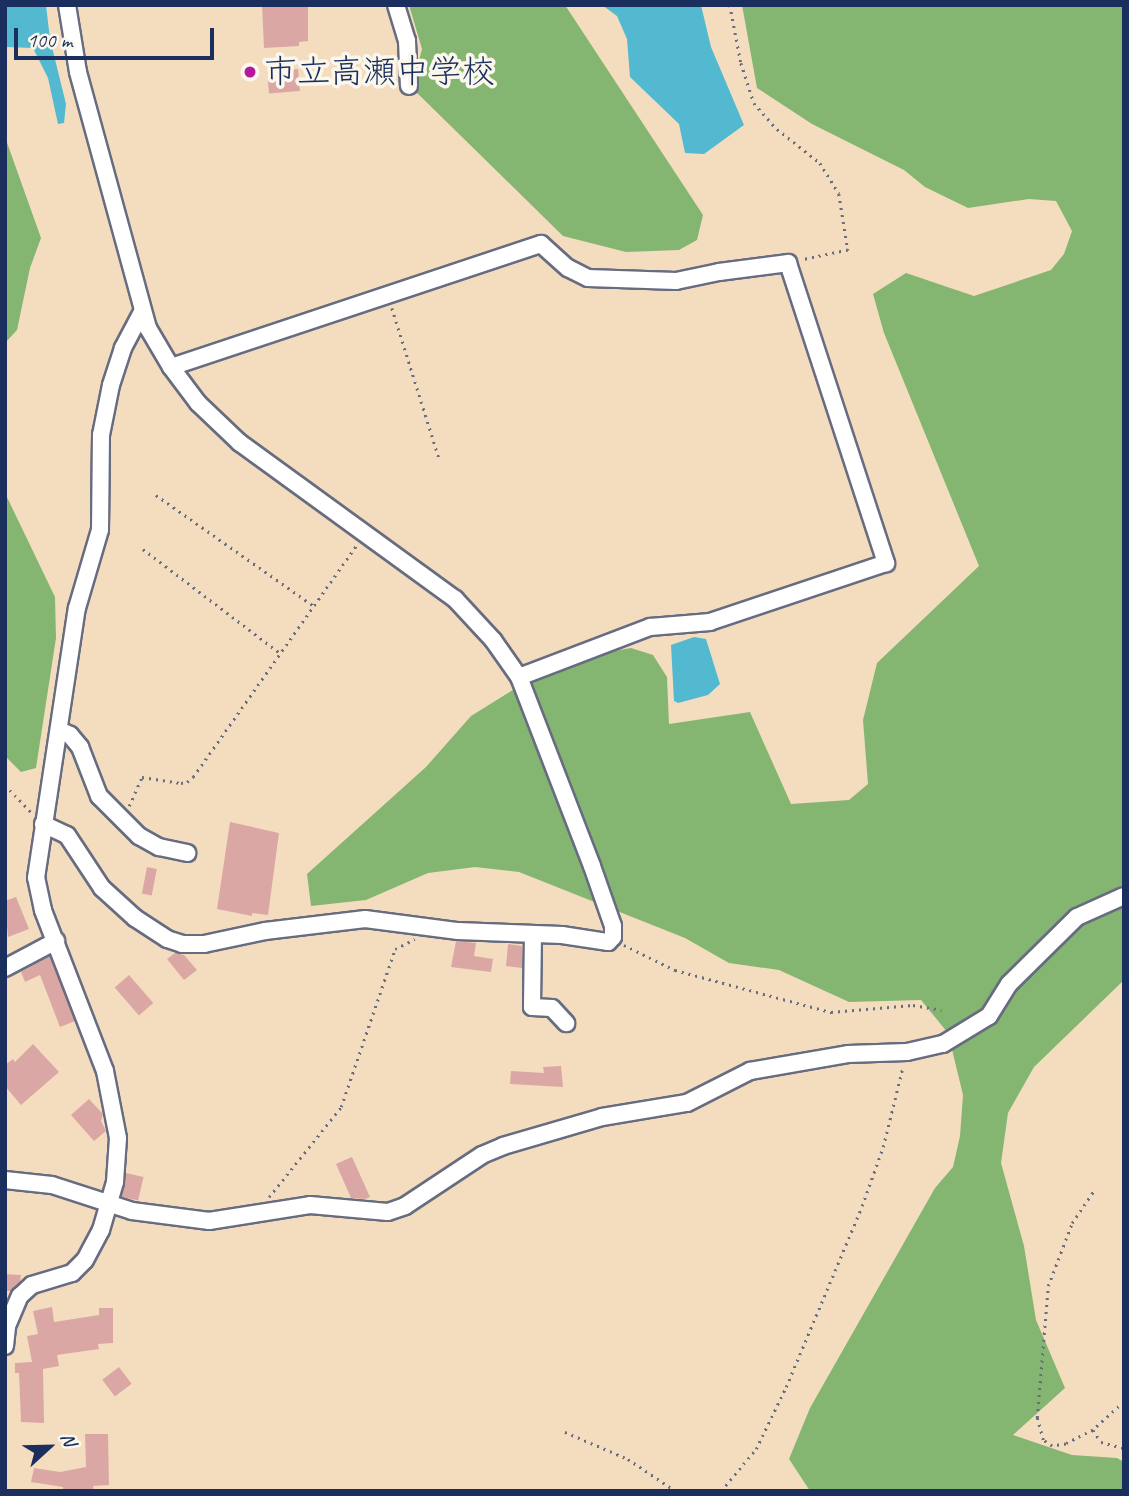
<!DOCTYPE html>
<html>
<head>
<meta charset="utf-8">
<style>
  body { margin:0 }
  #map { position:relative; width:1129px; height:1496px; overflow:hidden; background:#f4ddbf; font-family:Caveat,"Klee One",sans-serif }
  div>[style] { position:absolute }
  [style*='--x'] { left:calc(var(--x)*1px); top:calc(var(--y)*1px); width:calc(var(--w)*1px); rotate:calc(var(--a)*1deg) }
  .forest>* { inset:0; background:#84b671 }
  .water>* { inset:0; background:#52b9d0 }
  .building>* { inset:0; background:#dba7a5; transform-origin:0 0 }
  .path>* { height:2.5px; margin-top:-1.25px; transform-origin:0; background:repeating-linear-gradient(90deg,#676c80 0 2px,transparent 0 7px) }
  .roads { filter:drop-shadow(2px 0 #676c80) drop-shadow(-2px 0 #676c80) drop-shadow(0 2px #676c80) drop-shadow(0 -2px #676c80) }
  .minor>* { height:16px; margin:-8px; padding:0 8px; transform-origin:8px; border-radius:8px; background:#fff }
  .dots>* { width:19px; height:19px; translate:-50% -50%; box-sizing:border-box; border:4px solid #fbf7ec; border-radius:50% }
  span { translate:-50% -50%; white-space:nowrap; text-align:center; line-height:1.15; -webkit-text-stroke:7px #fbf7ec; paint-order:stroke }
  .poi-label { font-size:33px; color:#1b2f5e }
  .left { translate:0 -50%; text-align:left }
  .frame { position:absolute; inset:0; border:7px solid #1b2f5e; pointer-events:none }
  .north { position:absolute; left:14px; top:1412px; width:70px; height:70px; -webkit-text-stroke:5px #fbf7ec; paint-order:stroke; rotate:68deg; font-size:19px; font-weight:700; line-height:28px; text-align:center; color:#1b2f5e }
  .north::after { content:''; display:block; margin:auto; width:24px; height:32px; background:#1b2f5e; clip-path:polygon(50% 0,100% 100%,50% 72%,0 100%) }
  .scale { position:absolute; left:14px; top:28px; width:200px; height:32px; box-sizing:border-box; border:4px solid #1b2f5e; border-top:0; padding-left:9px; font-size:21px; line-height:24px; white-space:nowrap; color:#1b2f5e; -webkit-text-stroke:5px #fbf7ec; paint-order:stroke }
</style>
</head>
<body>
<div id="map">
  <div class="forest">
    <i style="clip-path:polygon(409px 5px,565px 5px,703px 215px,697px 240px,679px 250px,626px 252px,563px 236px,412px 88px,422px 49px)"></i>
    <i style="clip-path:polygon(742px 5px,1124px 5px,1124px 980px,1034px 1067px,1008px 1113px,1001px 1163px,1024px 1246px,1036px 1320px,1065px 1388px,1013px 1435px,1072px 1455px,1117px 1458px,1124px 1462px,1124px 1491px,810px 1491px,789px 1459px,810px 1408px,935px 1188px,953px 1167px,960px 1136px,963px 1095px,948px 1033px,921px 1000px,849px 1002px,779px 970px,729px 963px,685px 938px,519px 872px,475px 867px,428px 873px,366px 900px,311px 906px,307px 874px,426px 767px,471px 716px,561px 660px,631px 648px,653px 655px,667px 677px,669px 724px,750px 712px,791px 804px,849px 800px,868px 784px,863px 720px,877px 663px,979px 566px,884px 333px,873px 294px,906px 273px,974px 296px,1051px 270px,1064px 254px,1072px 231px,1056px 201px,1029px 199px,968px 208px,925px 187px,904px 170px,812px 124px,757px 88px)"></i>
    <i style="clip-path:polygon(5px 137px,41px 238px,30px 268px,17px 330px,5px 343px)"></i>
    <i style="clip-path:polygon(5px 493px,55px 597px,56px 638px,36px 768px,21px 772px,5px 756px)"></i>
  </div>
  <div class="water">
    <i style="clip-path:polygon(5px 5px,46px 5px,50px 39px,66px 104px,64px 123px,58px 124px,48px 78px,33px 48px,5px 47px)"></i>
    <i style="clip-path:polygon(602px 5px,701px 5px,711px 47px,744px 125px,704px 154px,685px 153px,679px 124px,630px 77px,627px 39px,617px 16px)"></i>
    <i style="clip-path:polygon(694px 637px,706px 639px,720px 684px,708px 695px,678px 703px,674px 701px,671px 645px)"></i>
  </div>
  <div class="building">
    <i style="clip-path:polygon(262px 5px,308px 5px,308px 41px,299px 42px,299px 46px,264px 48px)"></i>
    <i style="left:298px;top:69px;width:22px;height:31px;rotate:85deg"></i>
    <i style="clip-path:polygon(230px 822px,279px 833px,268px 915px,252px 913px,252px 916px,217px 909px)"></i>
    <i style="left:147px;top:867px;width:10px;height:27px;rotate:11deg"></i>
    <i style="clip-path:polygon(16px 897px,29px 929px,8px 937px,5px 901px)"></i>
    <i style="clip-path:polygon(456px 941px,476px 943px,474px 956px,493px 959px,491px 972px,451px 967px)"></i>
    <i style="clip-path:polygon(508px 944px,522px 946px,522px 968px,506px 966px)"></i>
    <i style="clip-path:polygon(175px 953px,184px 955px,197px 970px,184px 980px,167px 959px)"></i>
    <i style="clip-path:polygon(50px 956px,75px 1021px,60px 1027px,40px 975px,25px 982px,21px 972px)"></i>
    <i style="left:129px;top:975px;width:37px;height:19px;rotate:49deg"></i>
    <i style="clip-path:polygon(33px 1044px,59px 1072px,21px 1105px,5px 1086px,5px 1065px,13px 1059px,15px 1062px)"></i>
    <i style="clip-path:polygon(561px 1066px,563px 1087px,510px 1084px,511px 1071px,544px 1073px,543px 1067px)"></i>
    <i style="clip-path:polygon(89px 1099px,103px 1114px,101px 1121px,106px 1131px,94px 1141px,71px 1115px)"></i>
    <i style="clip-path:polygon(352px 1157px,370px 1197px,365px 1199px,351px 1198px,336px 1164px)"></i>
    <i style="left:126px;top:1173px;width:18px;height:24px;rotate:13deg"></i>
    <i style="clip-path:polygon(5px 1274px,21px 1275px,20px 1282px,11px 1291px,5px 1291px)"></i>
    <i style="clip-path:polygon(52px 1307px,54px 1322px,99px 1315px,99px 1308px,113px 1308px,113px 1343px,98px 1344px,99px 1349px,57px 1355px,59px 1366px,43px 1369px,44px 1423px,21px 1422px,19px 1373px,15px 1373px,15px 1363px,32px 1362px,27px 1336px,38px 1334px,33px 1311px)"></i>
    <i style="left:119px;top:1367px;width:21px;height:21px;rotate:53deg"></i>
    <i style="clip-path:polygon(85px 1434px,108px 1434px,109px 1485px,93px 1486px,94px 1491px,63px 1491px,63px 1487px,31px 1482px,34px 1468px,60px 1472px,86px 1467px)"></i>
  </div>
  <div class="path">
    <i style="--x:730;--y:5;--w:59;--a:79.3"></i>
    <i style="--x:741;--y:63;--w:42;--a:72"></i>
    <i style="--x:754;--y:103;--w:35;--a:49"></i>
    <i style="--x:777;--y:129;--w:55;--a:38.3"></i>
    <i style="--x:820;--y:163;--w:36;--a:58"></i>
    <i style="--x:839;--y:194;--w:57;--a:80.9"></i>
    <i style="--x:848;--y:250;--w:48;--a:168"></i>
    <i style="--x:392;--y:308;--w:157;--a:72.6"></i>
    <i style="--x:156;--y:495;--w:193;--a:35.1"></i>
    <i style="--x:143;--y:549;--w:172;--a:37.2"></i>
    <i style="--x:5;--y:785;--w:39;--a:46"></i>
    <i style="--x:129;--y:806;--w:32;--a:-66"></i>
    <i style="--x:142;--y:777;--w:39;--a:9"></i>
    <i style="--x:181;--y:783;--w:6;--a:-9"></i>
    <i style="--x:187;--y:782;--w:8;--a:-40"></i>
    <i style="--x:193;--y:777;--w:283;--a:-54.8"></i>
    <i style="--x:624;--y:945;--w:57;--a:26.1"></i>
    <i style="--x:675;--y:970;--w:162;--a:15.1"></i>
    <i style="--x:831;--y:1012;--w:82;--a:-4.9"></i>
    <i style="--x:913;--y:1005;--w:29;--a:10"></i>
    <i style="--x:269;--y:1197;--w:115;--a:-51.3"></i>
    <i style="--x:341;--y:1107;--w:167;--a:-71.1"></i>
    <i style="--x:395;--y:949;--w:22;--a:-27"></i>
    <i style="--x:1124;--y:1402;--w:42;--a:137.9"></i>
    <i style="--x:1093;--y:1430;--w:14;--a:56"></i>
    <i style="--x:1101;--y:1442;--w:24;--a:15"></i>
    <i style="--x:1093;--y:1430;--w:30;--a:153"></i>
    <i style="--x:1066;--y:1444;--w:14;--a:172"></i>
    <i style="--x:1052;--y:1446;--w:11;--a:-146"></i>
    <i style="--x:1043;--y:1440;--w:23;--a:-105"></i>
    <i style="--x:1037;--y:1418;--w:132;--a:-85.2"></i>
    <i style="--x:1048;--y:1286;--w:67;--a:-69.1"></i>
    <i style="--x:1072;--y:1223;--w:41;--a:-55.9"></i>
    <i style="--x:565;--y:1432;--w:69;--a:23.2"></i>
    <i style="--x:628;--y:1459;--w:58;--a:33.7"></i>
    <i style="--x:721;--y:1491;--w:55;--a:-50.2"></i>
    <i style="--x:756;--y:1449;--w:69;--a:-64.2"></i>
    <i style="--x:786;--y:1387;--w:196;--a:-67.2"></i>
    <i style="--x:862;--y:1206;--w:63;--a:-70.4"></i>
    <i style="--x:883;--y:1147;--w:83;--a:-76.1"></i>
  </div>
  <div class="roads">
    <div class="minor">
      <i style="--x:396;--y:5;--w:38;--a:73"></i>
      <i style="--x:407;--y:41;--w:45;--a:87.5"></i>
      <i style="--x:171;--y:367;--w:390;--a:-18.4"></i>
      <i style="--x:541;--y:244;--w:36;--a:42"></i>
      <i style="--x:568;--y:268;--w:22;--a:27"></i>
      <i style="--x:588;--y:278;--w:88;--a:2"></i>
      <i style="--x:676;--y:281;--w:44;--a:-11.8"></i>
      <i style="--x:719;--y:272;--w:70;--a:-7.4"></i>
      <i style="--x:788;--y:263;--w:316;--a:71.9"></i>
      <i style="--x:886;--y:563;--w:186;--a:161.5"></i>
      <i style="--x:710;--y:622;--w:60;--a:175.2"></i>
      <i style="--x:650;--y:627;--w:140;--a:159.1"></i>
      <i style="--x:59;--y:730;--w:12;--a:24"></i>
      <i style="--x:70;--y:735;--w:16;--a:50"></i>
      <i style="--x:80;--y:747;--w:53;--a:68.8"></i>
      <i style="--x:99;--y:796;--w:57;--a:45"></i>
      <i style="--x:139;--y:836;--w:23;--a:29"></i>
      <i style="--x:159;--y:847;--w:29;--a:12"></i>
      <i style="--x:43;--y:824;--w:26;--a:25"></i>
      <i style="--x:67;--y:835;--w:64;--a:56.6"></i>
      <i style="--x:102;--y:888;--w:45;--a:42.3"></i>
      <i style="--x:135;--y:918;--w:38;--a:33"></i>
      <i style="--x:167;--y:939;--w:16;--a:18"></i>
      <i style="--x:182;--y:944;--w:22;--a:0"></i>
      <i style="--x:204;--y:944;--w:62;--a:-12"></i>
      <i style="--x:265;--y:931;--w:101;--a:-6.8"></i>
      <i style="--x:365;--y:919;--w:94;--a:7.4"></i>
      <i style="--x:458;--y:931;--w:104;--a:2.2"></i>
      <i style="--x:562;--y:935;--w:47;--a:8.7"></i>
      <i style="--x:608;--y:942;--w:7;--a:-45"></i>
      <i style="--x:613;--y:937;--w:11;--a:-90"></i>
      <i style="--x:613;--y:926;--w:64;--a:-109.3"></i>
      <i style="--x:592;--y:866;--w:203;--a:-111.1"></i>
      <i style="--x:519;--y:677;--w:45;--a:-125.1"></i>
      <i style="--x:493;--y:640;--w:56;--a:-132.8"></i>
      <i style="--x:455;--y:599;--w:266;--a:-144"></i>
      <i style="--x:240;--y:443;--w:58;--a:-136.4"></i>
      <i style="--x:198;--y:403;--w:45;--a:-126.9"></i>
      <i style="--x:171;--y:367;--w:45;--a:-120.5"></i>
      <i style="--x:148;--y:328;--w:265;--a:-105.3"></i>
      <i style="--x:78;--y:72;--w:68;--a:-99.3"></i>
      <i style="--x:533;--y:934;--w:73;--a:90.8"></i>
      <i style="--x:532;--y:1007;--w:20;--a:3"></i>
      <i style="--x:552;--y:1008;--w:21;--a:47"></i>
      <i style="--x:5;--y:968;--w:58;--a:-27.9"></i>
      <i style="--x:5;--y:1180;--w:47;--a:6.1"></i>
      <i style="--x:52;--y:1185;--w:84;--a:18"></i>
      <i style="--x:132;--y:1211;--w:78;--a:7.4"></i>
      <i style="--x:209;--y:1221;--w:102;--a:-9"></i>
      <i style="--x:310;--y:1205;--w:78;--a:5.1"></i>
      <i style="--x:388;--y:1212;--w:18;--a:-19"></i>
      <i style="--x:405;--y:1206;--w:92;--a:-33.5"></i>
      <i style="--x:482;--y:1155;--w:23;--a:-23"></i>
      <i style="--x:503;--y:1146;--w:103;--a:-16.3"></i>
      <i style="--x:602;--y:1117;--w:86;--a:-9.4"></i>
      <i style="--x:687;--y:1103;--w:71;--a:-26.9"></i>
      <i style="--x:750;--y:1071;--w:99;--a:-9.8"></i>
      <i style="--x:848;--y:1054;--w:59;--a:-1.9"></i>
      <i style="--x:907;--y:1052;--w:37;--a:-13"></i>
      <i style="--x:943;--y:1044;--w:54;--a:-31.3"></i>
      <i style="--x:989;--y:1016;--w:38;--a:-58"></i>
      <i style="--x:1009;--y:984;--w:95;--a:-44.6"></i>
      <i style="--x:1077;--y:917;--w:51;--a:-24.1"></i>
      <i style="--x:5;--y:1346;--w:20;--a:-84"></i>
      <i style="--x:7;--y:1326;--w:33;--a:-67"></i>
      <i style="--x:20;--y:1296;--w:16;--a:-43"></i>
      <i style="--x:32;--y:1285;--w:42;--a:-16.7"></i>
      <i style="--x:72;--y:1273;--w:18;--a:-45"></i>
      <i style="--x:85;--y:1260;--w:34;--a:-62"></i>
      <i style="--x:101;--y:1230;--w:50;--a:-73.7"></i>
      <i style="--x:115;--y:1182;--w:44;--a:-86.1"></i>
      <i style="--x:118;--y:1138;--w:68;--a:-101"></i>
      <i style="--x:105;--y:1071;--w:173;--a:-111.1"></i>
      <i style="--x:43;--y:910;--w:33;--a:-102"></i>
      <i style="--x:36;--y:878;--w:273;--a:-81.4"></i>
      <i style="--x:77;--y:608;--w:81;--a:-73.6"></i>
      <i style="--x:100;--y:530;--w:95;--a:-89.4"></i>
      <i style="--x:101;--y:435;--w:51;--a:-78.7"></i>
      <i style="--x:111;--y:385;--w:39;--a:-72"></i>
      <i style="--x:123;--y:348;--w:41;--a:-62.2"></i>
    </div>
  </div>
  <div class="dots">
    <i style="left:250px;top:72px;background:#b5179e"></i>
  </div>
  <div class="poi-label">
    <span class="left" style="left:264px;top:72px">市立高瀬中学校</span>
  </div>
  <div class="frame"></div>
  <div class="north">N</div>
  <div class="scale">100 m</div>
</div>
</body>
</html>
